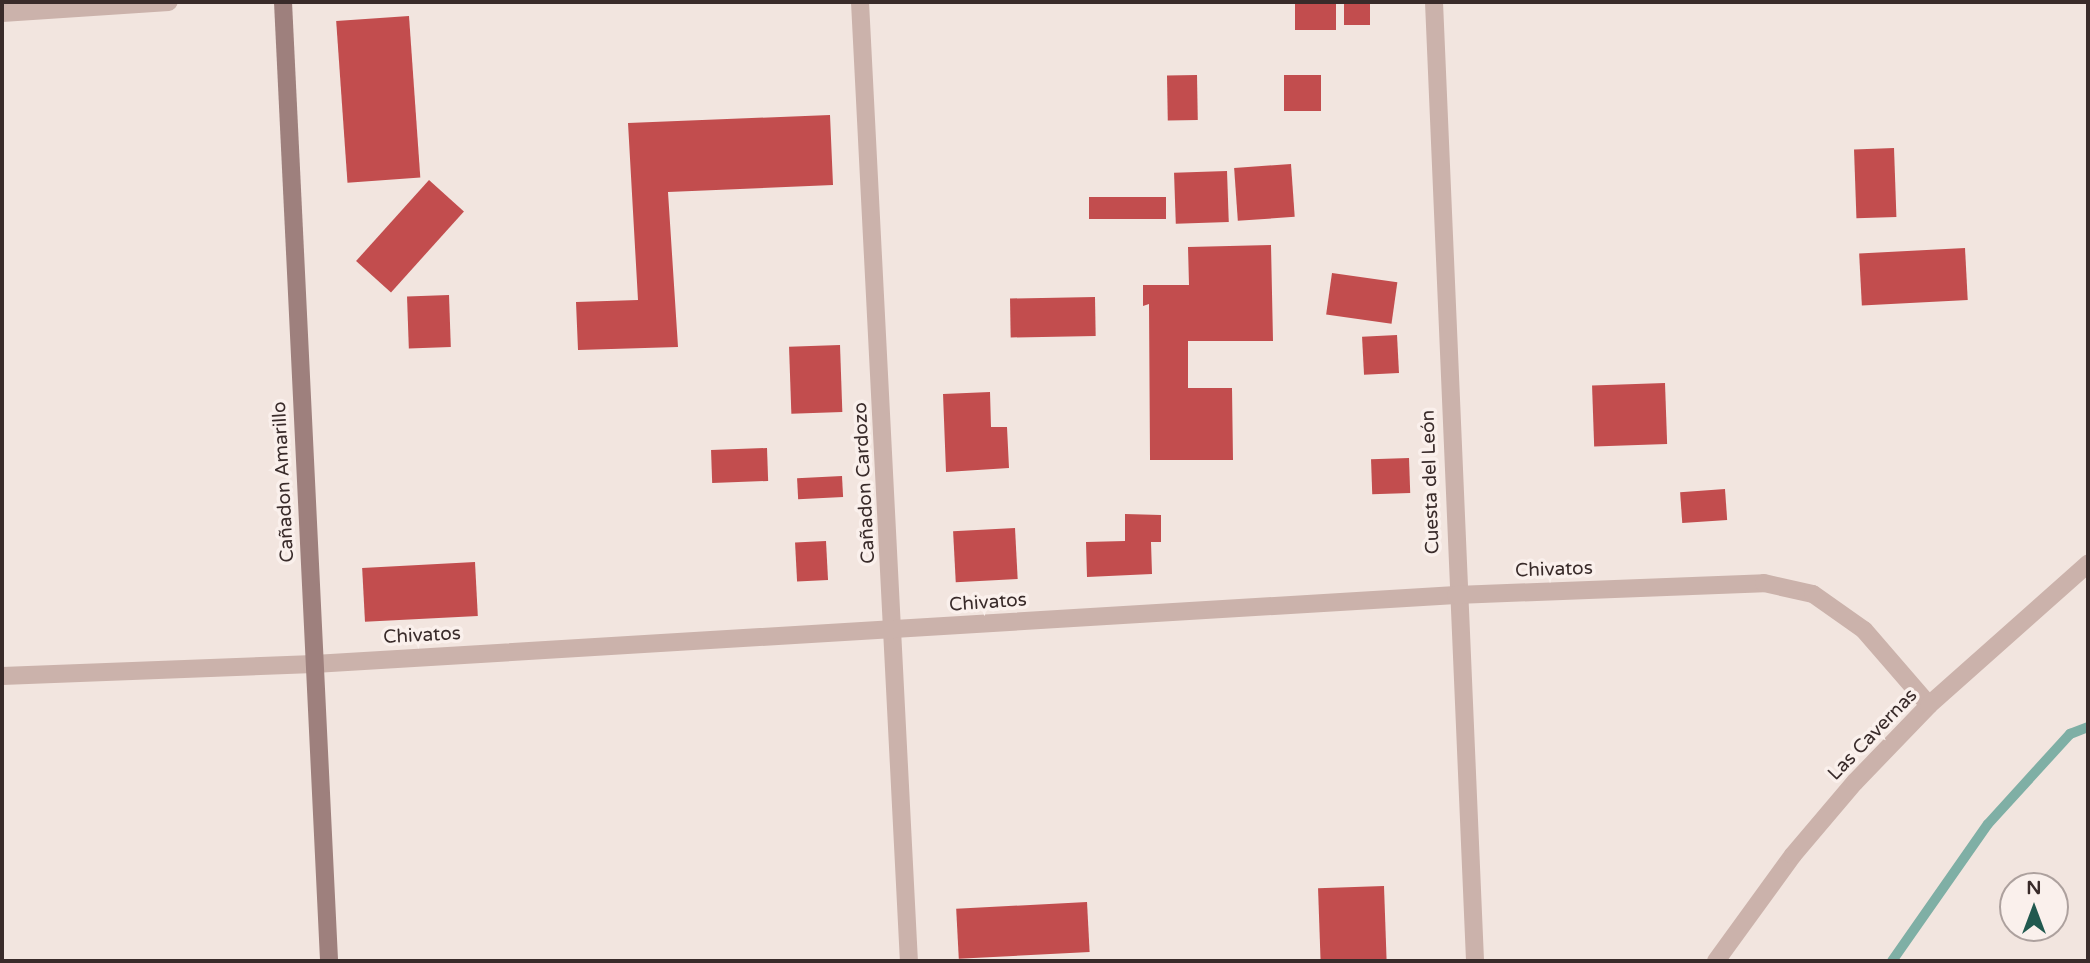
<!DOCTYPE html>
<html>
<head>
<meta charset="utf-8">
<style>
  body { margin:0 }
  #map { position:relative; width:2090px; height:963px; overflow:hidden; background:#f2e5df; font-family:"Varela Round",sans-serif }
  div>[style] { position:absolute }
  [style*='--x'] { left:calc(var(--x)*1px); top:calc(var(--y)*1px); width:calc(var(--w)*1px); rotate:calc(var(--a)*1deg) }
  .stream>* { height:10px; margin:-5px; padding:0 5px; transform-origin:5px; border-radius:5px; background:#7fafa5 }
  .building>* { inset:0; background:#c24d4e; transform-origin:0 0 }
  .street>* { height:18px; margin:-9px; padding:0 9px; transform-origin:9px; border-radius:9px; background:#cbb2ab }
  .secondary>* { height:18px; margin:-9px; padding:0 9px; transform-origin:9px; border-radius:9px; background:#9e807d }
  span { translate:-50% -50%; white-space:nowrap; text-align:center; line-height:1.15; -webkit-text-stroke:7px #faf0ec; paint-order:stroke }
  .street-label { font-size:19px; color:#392b2a }
  .frame { position:absolute; inset:0; border:4px solid #392b2a; pointer-events:none }
  .north { position:absolute; left:1999px; top:872px; width:70px; height:70px; box-sizing:border-box; background:#faf0ec; border:2px solid #ada19e; border-radius:50%; rotate:0deg; font-size:19px; font-weight:700; line-height:28px; text-align:center; color:#392b2a }
  .north::after { content:''; display:block; margin:auto; width:24px; height:32px; background:#21594f; clip-path:polygon(50% 0,100% 100%,50% 72%,0 100%) }
</style>
</head>
<body>
<div id="map">
  <div class="stream">
    <i style="--x:1892;--y:961;--w:167;--a:-55"></i>
    <i style="--x:1988;--y:824;--w:122;--a:-47.7"></i>
    <i style="--x:2070;--y:734;--w:19;--a:-21"></i>
  </div>
  <div class="building">
    <i style="left:1295px;top:2px;width:41px;height:28px"></i>
    <i style="left:1344px;top:2px;width:26px;height:23px"></i>
    <i style="left:409px;top:16px;width:162px;height:73px;rotate:86deg"></i>
    <i style="left:1197px;top:75px;width:45px;height:30px;rotate:89deg"></i>
    <i style="left:1284px;top:75px;width:37px;height:36px"></i>
    <i style="clip-path:polygon(830px 115px,833px 185px,668px 192px,678px 347px,578px 350px,576px 302px,638px 300px,628px 123px)"></i>
    <i style="left:1894px;top:148px;width:69px;height:40px;rotate:88deg"></i>
    <i style="left:1291px;top:164px;width:53px;height:57px;rotate:86deg"></i>
    <i style="left:1227px;top:171px;width:51px;height:53px;rotate:88deg"></i>
    <i style="left:429px;top:180px;width:47px;height:109px;rotate:42deg"></i>
    <i style="left:1166px;top:197px;width:22px;height:77px;rotate:90deg"></i>
    <i style="clip-path:polygon(1271px 245px,1273px 341px,1188px 341px,1188px 388px,1232px 388px,1233px 460px,1150px 460px,1149px 304px,1143px 306px,1143px 285px,1189px 285px,1188px 247px)"></i>
    <i style="left:1965px;top:248px;width:52px;height:106px;rotate:87deg"></i>
    <i style="left:1332px;top:273px;width:66px;height:42px;rotate:8deg"></i>
    <i style="left:449px;top:295px;width:52px;height:42px;rotate:88deg"></i>
    <i style="left:1095px;top:297px;width:39px;height:85px;rotate:89deg"></i>
    <i style="left:1397px;top:335px;width:38px;height:35px;rotate:87deg"></i>
    <i style="left:840px;top:345px;width:67px;height:51px;rotate:88deg"></i>
    <i style="left:1665px;top:383px;width:61px;height:73px;rotate:88deg"></i>
    <i style="clip-path:polygon(990px 392px,991px 427px,1007px 427px,1009px 468px,946px 472px,943px 394px)"></i>
    <i style="left:767px;top:448px;width:33px;height:56px;rotate:88deg"></i>
    <i style="left:1409px;top:458px;width:35px;height:38px;rotate:88deg"></i>
    <i style="left:842px;top:476px;width:21px;height:45px;rotate:87deg"></i>
    <i style="left:1725px;top:489px;width:31px;height:45px;rotate:86deg"></i>
    <i style="clip-path:polygon(1125px 514px,1161px 515px,1161px 542px,1151px 542px,1152px 574px,1087px 577px,1086px 542px,1125px 541px)"></i>
    <i style="left:1015px;top:528px;width:51px;height:62px;rotate:87deg"></i>
    <i style="left:826px;top:541px;width:39px;height:31px;rotate:87deg"></i>
    <i style="left:475px;top:562px;width:54px;height:113px;rotate:87deg"></i>
    <i style="left:1384px;top:886px;width:75px;height:66px;rotate:88deg"></i>
    <i style="left:1087px;top:902px;width:50px;height:131px;rotate:87deg"></i>
  </div>
  <div class="street">
    <i style="--x:860;--y:2;--w:960;--a:87.08"></i>
    <i style="--x:1434;--y:2;--w:960;--a:87.55"></i>
    <i style="--x:2;--y:13;--w:167;--a:-3.8"></i>
    <i style="--x:2;--y:676;--w:312;--a:-2.2"></i>
    <i style="--x:314;--y:664;--w:1144;--a:-3.46"></i>
    <i style="--x:1456;--y:595;--w:308;--a:-2.2"></i>
    <i style="--x:1764;--y:583;--w:50;--a:12.7"></i>
    <i style="--x:1813;--y:594;--w:62;--a:35.2"></i>
    <i style="--x:1864;--y:630;--w:99;--a:49.1"></i>
    <i style="--x:1716;--y:961;--w:131;--a:-54"></i>
    <i style="--x:1793;--y:855;--w:96;--a:-49.7"></i>
    <i style="--x:1855;--y:782;--w:107;--a:-46.1"></i>
    <i style="--x:1929;--y:705;--w:213;--a:-41.6"></i>
  </div>
  <div class="secondary">
    <i style="--x:283;--y:2;--w:960;--a:87.25"></i>
  </div>
  <div class="street-label">
    <span style="left:284px;top:482px;rotate:-93deg">Cañadon Amarillo</span>
    <span style="left:1431px;top:482px;rotate:-92deg">Cuesta del León</span>
    <span style="left:865px;top:483px;rotate:-93deg">Cañadon Cardozo</span>
    <span style="left:1554px;top:570px;rotate:-2deg">Chivatos</span>
    <span style="left:988px;top:603px;rotate:-4deg">Chivatos</span>
    <span style="left:422px;top:636px;rotate:-3deg">Chivatos</span>
    <span style="left:1873px;top:735px;rotate:-46deg">Las Cavernas</span>
  </div>
  <div class="frame"></div>
  <div class="north">N</div>
</div>
</body>
</html>
